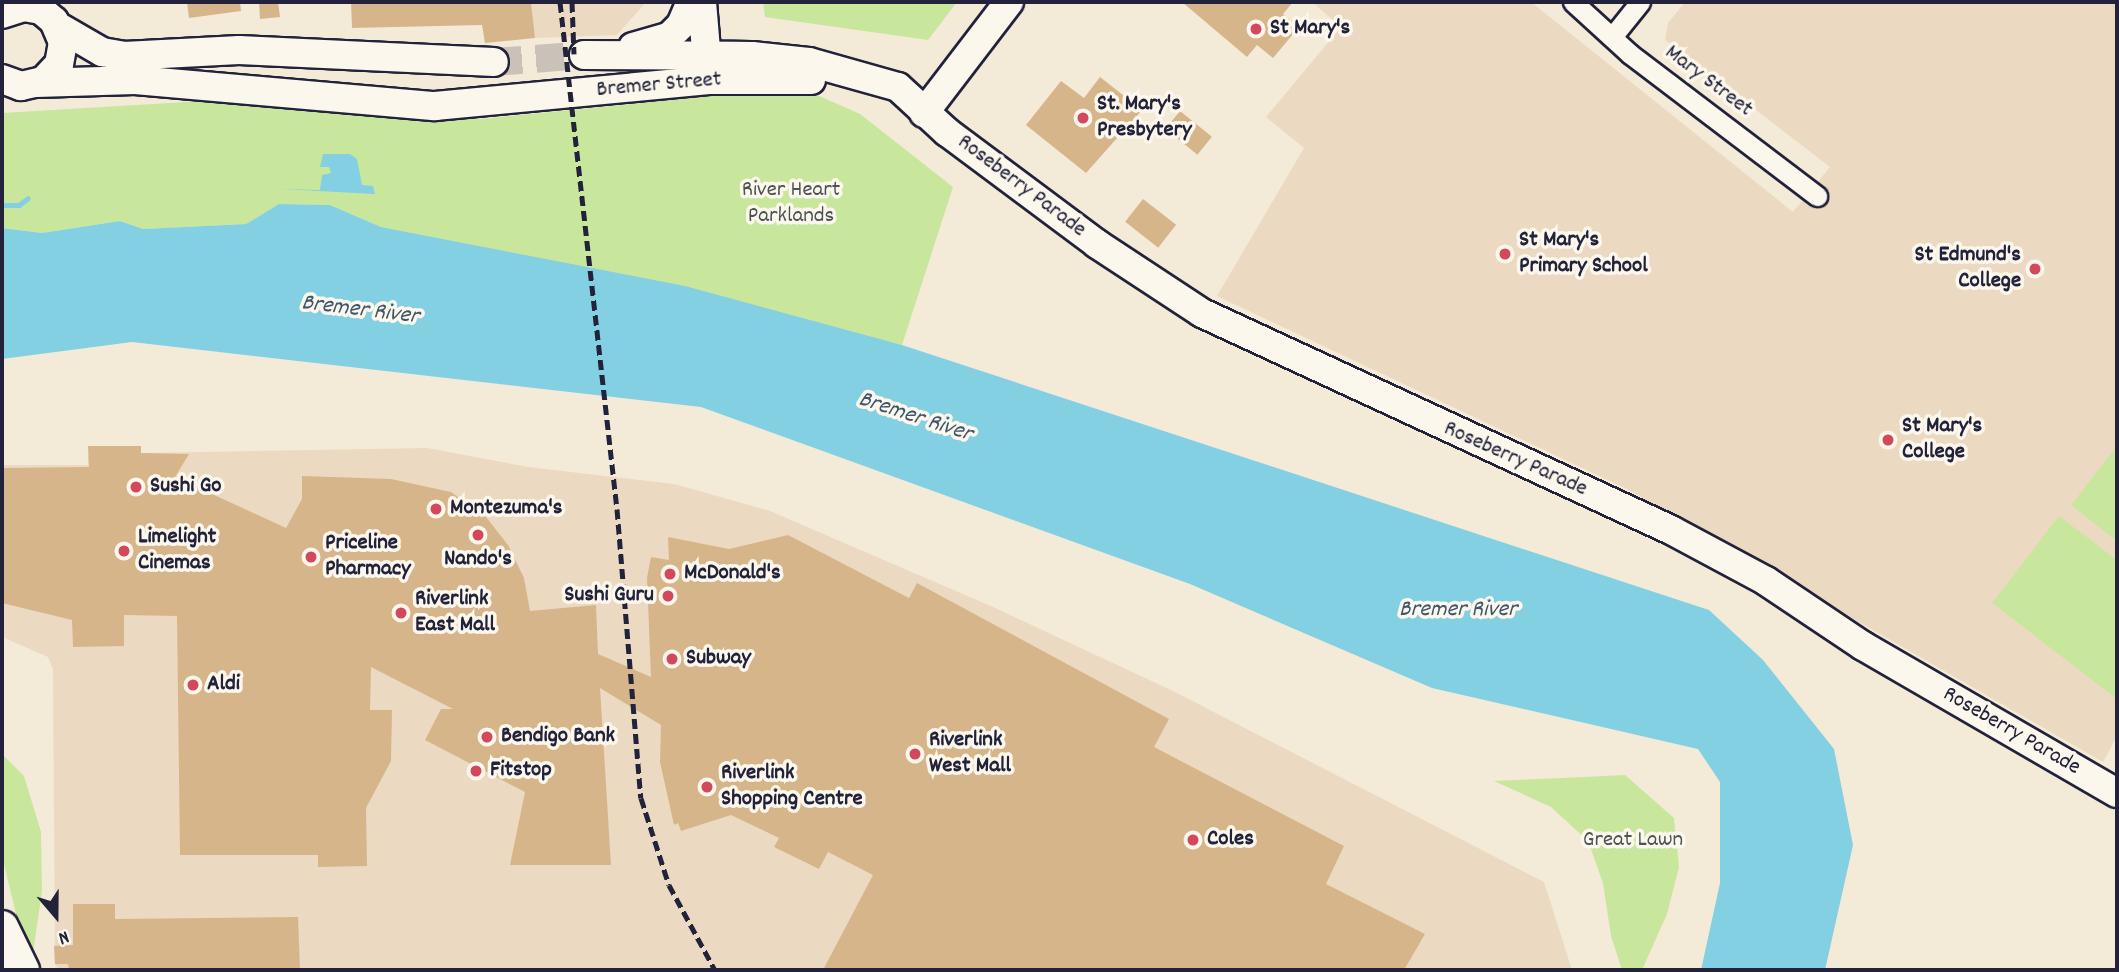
<!DOCTYPE html>
<html>
<head>
<meta charset="utf-8">
<style>
  body { margin:0 }
  #map { position:relative; width:2119px; height:972px; overflow:hidden; background:#f4ead8; font-family:Dekko,sans-serif }
  div>[style] { position:absolute }
  [style*='--x'] { left:calc(var(--x)*1px); top:calc(var(--y)*1px); width:calc(var(--w)*1px); rotate:calc(var(--a)*1deg) }
  .built>* { inset:0; background:#ebdac1 }
  .green>* { inset:0; background:#c9e69d }
  .water>* { inset:0; background:#83d0e2 }
  .stream>* { height:5px; margin:-2.5px; padding:0 2.5px; transform-origin:2.5px; border-radius:2.5px; background:#83d0e2 }
  .building>* { inset:0; background:#d7b58a; transform-origin:0 0 }
  .secondary-tunnel>* { height:28px; margin-top:-14px; transform-origin:0; background:repeating-linear-gradient(90deg,#cac2b9 0 28px,transparent 0 42px) }
  .roads { filter:drop-shadow(2px 0 #22223b) drop-shadow(-2px 0 #22223b) drop-shadow(0 2px #22223b) drop-shadow(0 -2px #22223b) }
  .street>* { height:19px; margin:-9.5px; padding:0 9.5px; transform-origin:9.5px; border-radius:9.5px; background:#fbf7ec }
  .secondary>* { height:28px; margin:-14px; padding:0 14px; transform-origin:14px; border-radius:14px; background:#fbf7ec }
  .primary>* { height:32px; margin:-16px; padding:0 16px; transform-origin:16px; border-radius:16px; background:#fbf7ec }
  .rail>* { height:5px; margin-top:-2.5px; transform-origin:0; background:repeating-linear-gradient(90deg,#22223b 0 10px,transparent 0 15px) }
  .dots>* { width:19px; height:19px; translate:-50% -50%; box-sizing:border-box; border:4px solid #fbf7ec; border-radius:50% }
  span { translate:-50% -50%; white-space:nowrap; text-align:center; line-height:1.15; -webkit-text-stroke:7px #fbf7ec; paint-order:stroke }
  .poi-label { font-size:23px; color:#22223b; font-weight:700 }
  .left { translate:0 -50%; text-align:left }
  .right { translate:-100% -50%; text-align:right }
  .street-label { font-size:23px; color:#22223b }
  .park-label { font-size:23px; color:#4c5354 }
  .water-label { font-size:24px; color:#3f566d; font-style:italic }
  .frame { position:absolute; inset:0; border:4px solid #22223b; pointer-events:none }
  .north { position:absolute; left:21px; top:881px; width:70px; height:70px; -webkit-text-stroke:5px #fbf7ec; paint-order:stroke; rotate:160deg; font-size:19px; font-weight:700; line-height:28px; text-align:center; color:#22223b }
  .north::after { content:''; display:block; margin:auto; width:24px; height:32px; background:#22223b; clip-path:polygon(50% 0,100% 100%,50% 72%,0 100%) }
</style>
</head>
<body>
<div id="map">
  <div class="built">
    <i style="clip-path:polygon(531px 2px,646px 2px,617px 35px,535px 38px)"></i>
    <i style="clip-path:polygon(1312px 2px,1531px 2px,1793px 212px,1830px 167px,1665px 40px,1668px 23px,1685px 2px,2117px 2px,2117px 736px,2103px 762px,1629px 490px,1217px 296px,1304px 148px,1266px 117px,1341px 27px)"></i>
    <i style="clip-path:polygon(427px 448px,528px 467px,674px 484px,770px 511px,993px 607px,1175px 692px,1544px 882px,1572px 970px,59px 970px,55px 964px,53px 669px,48px 657px,2px 637px,2px 465px,88px 465px,88px 454px)"></i>
  </div>
  <div class="green">
    <i style="clip-path:polygon(763px 2px,957px 2px,928px 40px,765px 17px)"></i>
    <i style="clip-path:polygon(732px 94px,817px 95px,860px 114px,953px 187px,902px 345px,629px 276px,381px 227px,330px 205px,279px 204px,246px 224px,143px 229px,120px 221px,42px 233px,2px 228px,2px 113px,220px 100px,409px 117px,481px 119px)"></i>
    <i style="clip-path:polygon(2117px 446px,2117px 541px,2071px 505px)"></i>
    <i style="clip-path:polygon(2059px 516px,2117px 560px,2117px 699px,1992px 603px)"></i>
    <i style="clip-path:polygon(2px 754px,24px 776px,41px 832px,42px 891px,33px 953px,18px 922px,2px 856px)"></i>
    <i style="clip-path:polygon(1625px 775px,1674px 818px,1679px 867px,1667px 914px,1642px 970px,1622px 970px,1611px 936px,1603px 883px,1588px 841px,1551px 807px,1494px 781px)"></i>
  </div>
  <div class="water">
    <i style="clip-path:polygon(323px 154px,350px 154px,357px 159px,362px 185px,373px 186px,375px 194px,281px 189px,320px 190px,322px 175px,331px 173px,329px 167px,320px 167px)"></i>
    <i style="clip-path:polygon(279px 204px,330px 205px,381px 227px,685px 286px,902px 345px,1709px 610px,1763px 660px,1834px 749px,1853px 845px,1825px 970px,1701px 970px,1720px 883px,1720px 782px,1698px 749px,1432px 688px,1190px 584px,701px 407px,132px 342px,2px 359px,2px 228px,42px 233px,120px 221px,143px 229px,246px 224px)"></i>
  </div>
  <div class="stream">
    <i style="--x:2;--y:205;--w:17;--a:0"></i>
    <i style="--x:19;--y:205;--w:11;--a:-38"></i>
  </div>
  <div class="building">
    <i style="clip-path:polygon(187px 2px,240px 2px,241px 11px,189px 18px)"></i>
    <i style="clip-path:polygon(259px 2px,278px 2px,280px 17px,260px 19px)"></i>
    <i style="clip-path:polygon(351px 2px,531px 2px,535px 38px,485px 43px,482px 25px,352px 28px)"></i>
    <i style="clip-path:polygon(1182px 2px,1293px 2px,1283px 14px,1299px 27px,1273px 58px,1257px 45px,1247px 57px)"></i>
    <i style="clip-path:polygon(1100px 77px,1142px 110px,1086px 173px,1026px 125px,1061px 81px,1084px 98px)"></i>
    <i style="left:1180px;top:111px;width:41px;height:23px;rotate:39deg"></i>
    <i style="left:1143px;top:199px;width:42px;height:29px;rotate:38deg"></i>
    <i style="clip-path:polygon(88px 446px,141px 446px,141px 453px,189px 454px,175px 477px,286px 528px,302px 499px,302px 476px,391px 479px,451px 492px,486px 517px,508px 545px,524px 578px,530px 611px,596px 605px,598px 654px,651px 677px,647px 578px,651px 557px,669px 560px,668px 537px,729px 549px,788px 535px,909px 598px,917px 583px,1169px 719px,1154px 747px,1344px 846px,1326px 884px,1425px 934px,1404px 970px,823px 970px,873px 875px,828px 852px,819px 869px,774px 847px,779px 838px,731px 815px,681px 831px,678px 823px,674px 825px,660px 762px,661px 725px,600px 688px,611px 865px,510px 865px,525px 792px,425px 740px,441px 709px,453px 709px,371px 667px,370px 710px,392px 710px,391px 761px,366px 808px,367px 866px,318px 867px,318px 855px,180px 855px,177px 616px,124px 615px,124px 646px,73px 647px,72px 620px,2px 603px,2px 468px,89px 467px)"></i>
    <i style="clip-path:polygon(73px 904px,115px 904px,115px 919px,298px 917px,300px 970px,69px 970px,68px 964px,55px 964px,54px 946px,73px 945px)"></i>
  </div>
  <div class="secondary-tunnel">
    <i style="--x:494;--y:62;--w:90;--a:-4.4"></i>
  </div>
  <div class="roads">
    <div class="street">
      <i style="--x:1573;--y:2;--w:77;--a:42.4"></i>
      <i style="--x:1630;--y:54;--w:235;--a:37.2"></i>
      <i style="--x:1612;--y:37;--w:45;--a:-51.3"></i>
    </div>
    <div class="secondary">
      <i style="--x:702;--y:2;--w:72;--a:85.2"></i>
      <i style="--x:2;--y:14;--w:23;--a:-18"></i>
      <i style="--x:24;--y:7;--w:17;--a:10"></i>
      <i style="--x:41;--y:10;--w:17;--a:40"></i>
      <i style="--x:54;--y:21;--w:23;--a:67"></i>
      <i style="--x:63;--y:42;--w:22;--a:100"></i>
      <i style="--x:59;--y:64;--w:23;--a:133"></i>
      <i style="--x:43;--y:81;--w:23;--a:167"></i>
      <i style="--x:21;--y:86;--w:20;--a:-160"></i>
      <i style="--x:59;--y:27;--w:50;--a:30.2"></i>
      <i style="--x:102;--y:52;--w:22;--a:10"></i>
      <i style="--x:124;--y:56;--w:115;--a:-3"></i>
      <i style="--x:239;--y:50;--w:255;--a:2.7"></i>
      <i style="--x:633;--y:47;--w:37;--a:-16"></i>
      <i style="--x:669;--y:37;--w:17;--a:-45"></i>
      <i style="--x:681;--y:25;--w:25;--a:-67"></i>
      <i style="--x:584;--y:55;--w:168;--a:0.3"></i>
      <i style="--x:752;--y:56;--w:57;--a:6"></i>
      <i style="--x:809;--y:62;--w:92;--a:15.7"></i>
      <i style="--x:898;--y:87;--w:67;--a:42.6"></i>
      <i style="--x:947;--y:132;--w:187;--a:36.7"></i>
      <i style="--x:1097;--y:244;--w:126;--a:33.3"></i>
      <i style="--x:1202;--y:313;--w:517;--a:24.83"></i>
      <i style="--x:1671;--y:530;--w:108;--a:28.2"></i>
      <i style="--x:1766;--y:581;--w:117;--a:33.8"></i>
      <i style="--x:1863;--y:646;--w:293;--a:30.1"></i>
      <i style="--x:36;--y:83;--w:99;--a:-1.7"></i>
      <i style="--x:135;--y:80;--w:301;--a:5"></i>
      <i style="--x:435;--y:106;--w:275;--a:-5.4"></i>
      <i style="--x:709;--y:80;--w:102;--a:0"></i>
      <i style="--x:924;--y:113;--w:140;--a:-52.6"></i>
    </div>
    <div class="primary">
      <i style="--x:2;--y:927;--w:48;--a:64"></i>
    </div>
  </div>
  <div class="rail">
    <i style="--x:560;--y:2;--w:510;--a:83.59"></i>
    <i style="--x:617;--y:509;--w:290;--a:85.3"></i>
    <i style="--x:641;--y:798;--w:91;--a:72.2"></i>
    <i style="--x:669;--y:885;--w:97;--a:61.6"></i>
    <i style="--x:572;--y:2;--w:52;--a:87.8"></i>
  </div>
  <div class="dots">
    <i style="left:1256px;top:29px;background:#d1495b"></i>
    <i style="left:1083px;top:118px;background:#d1495b"></i>
    <i style="left:1505px;top:254px;background:#d1495b"></i>
    <i style="left:2035px;top:269px;background:#d1495b"></i>
    <i style="left:1888px;top:440px;background:#d1495b"></i>
    <i style="left:136px;top:487px;background:#d1495b"></i>
    <i style="left:436px;top:509px;background:#d1495b"></i>
    <i style="left:478px;top:535px;background:#d1495b"></i>
    <i style="left:124px;top:551px;background:#d1495b"></i>
    <i style="left:311px;top:557px;background:#d1495b"></i>
    <i style="left:670px;top:574px;background:#d1495b"></i>
    <i style="left:668px;top:596px;background:#d1495b"></i>
    <i style="left:401px;top:613px;background:#d1495b"></i>
    <i style="left:672px;top:659px;background:#d1495b"></i>
    <i style="left:193px;top:685px;background:#d1495b"></i>
    <i style="left:487px;top:737px;background:#d1495b"></i>
    <i style="left:915px;top:754px;background:#d1495b"></i>
    <i style="left:476px;top:771px;background:#d1495b"></i>
    <i style="left:707px;top:787px;background:#d1495b"></i>
    <i style="left:1193px;top:840px;background:#d1495b"></i>
  </div>
  <div class="poi-label">
    <span class="left" style="left:1270px;top:29px">St Mary's</span>
    <span class="left" style="left:1097px;top:118px">St. Mary's<br>Presbytery</span>
    <span class="left" style="left:1519px;top:254px">St Mary's<br>Primary School</span>
    <span class="right" style="left:2021px;top:269px">St Edmund's<br>College</span>
    <span class="left" style="left:1902px;top:440px">St Mary's<br>College</span>
    <span class="left" style="left:150px;top:487px">Sushi Go</span>
    <span class="left" style="left:450px;top:509px">Montezuma's</span>
    <span class="left" style="left:138px;top:551px">Limelight<br>Cinemas</span>
    <span class="left" style="left:325px;top:557px">Priceline<br>Pharmacy</span>
    <span style="left:478px;top:560px">Nando's</span>
    <span class="left" style="left:684px;top:574px">McDonald's</span>
    <span class="right" style="left:654px;top:596px">Sushi Guru</span>
    <span class="left" style="left:415px;top:613px">Riverlink<br>East Mall</span>
    <span class="left" style="left:686px;top:659px">Subway</span>
    <span class="left" style="left:207px;top:685px">Aldi</span>
    <span class="left" style="left:501px;top:737px">Bendigo Bank</span>
    <span class="left" style="left:929px;top:754px">Riverlink<br>West Mall</span>
    <span class="left" style="left:490px;top:771px">Fitstop</span>
    <span class="left" style="left:721px;top:787px">Riverlink<br>Shopping Centre</span>
    <span class="left" style="left:1207px;top:840px">Coles</span>
  </div>
  <div class="street-label">
    <span style="left:1708px;top:82px;rotate:37deg">Mary Street</span>
    <span style="left:659px;top:86px;rotate:-5deg">Bremer Street</span>
    <span style="left:1021px;top:187px;rotate:37deg">Roseberry Parade</span>
    <span style="left:1515px;top:460px;rotate:24deg">Roseberry Parade</span>
    <span style="left:2011px;top:732px;rotate:30deg">Roseberry Parade</span>
  </div>
  <div class="park-label">
    <span style="left:791px;top:204px">River Heart<br>Parklands</span>
    <span style="left:1633px;top:841px">Great Lawn</span>
  </div>
  <div class="water-label">
    <span style="left:360px;top:311px;rotate:7deg">Bremer River</span>
    <span style="left:915px;top:418px;rotate:18deg">Bremer River</span>
    <span style="left:1458px;top:611px">Bremer River</span>
  </div>
  <div class="frame"></div>
  <div class="north">N</div>
</div>
</body>
</html>
